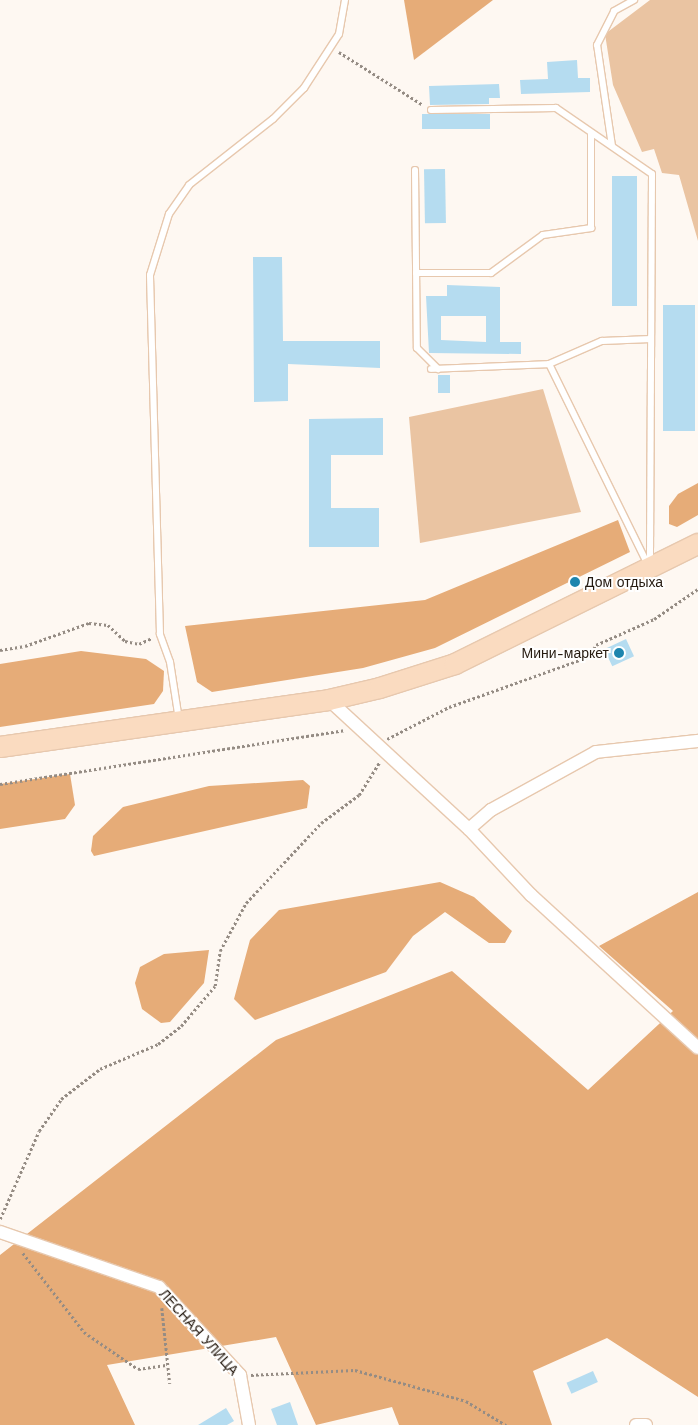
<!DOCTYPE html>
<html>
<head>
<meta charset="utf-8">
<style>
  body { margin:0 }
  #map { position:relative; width:698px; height:1425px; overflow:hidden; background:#fef8f2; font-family:"Work Sans",sans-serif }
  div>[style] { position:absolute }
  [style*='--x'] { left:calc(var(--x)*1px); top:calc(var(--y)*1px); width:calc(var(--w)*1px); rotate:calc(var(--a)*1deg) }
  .green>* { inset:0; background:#eac4a2 }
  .forest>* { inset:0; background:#e6ac78 }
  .building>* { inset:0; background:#b5dcf0; transform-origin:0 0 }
  .path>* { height:2.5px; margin-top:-1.25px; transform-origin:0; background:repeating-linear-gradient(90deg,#958c84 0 2.5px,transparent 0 5px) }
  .roads { filter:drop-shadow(1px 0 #e7c8ae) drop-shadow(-1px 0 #e7c8ae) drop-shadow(0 1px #e7c8ae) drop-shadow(0 -1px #e7c8ae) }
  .service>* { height:6px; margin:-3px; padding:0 3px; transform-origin:3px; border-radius:3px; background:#fff }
  .minor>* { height:12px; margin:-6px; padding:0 6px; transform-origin:6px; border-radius:6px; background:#fff }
  .primary>* { height:20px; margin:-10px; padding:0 10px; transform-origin:10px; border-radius:10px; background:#fadbc0 }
  .dots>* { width:14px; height:14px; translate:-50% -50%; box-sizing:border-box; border:2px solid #fff; border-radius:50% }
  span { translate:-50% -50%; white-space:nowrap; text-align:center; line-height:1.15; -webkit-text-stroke:4px #fff; paint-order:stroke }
  .poi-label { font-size:14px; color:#251a10 }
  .left { translate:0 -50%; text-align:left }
  .right { translate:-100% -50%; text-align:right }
  .street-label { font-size:14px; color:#251a10 }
</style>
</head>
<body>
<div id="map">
  <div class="green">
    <i style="clip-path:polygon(650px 0,698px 0,698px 241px,679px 175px,662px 173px,654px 149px,642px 152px,613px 85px,605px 34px)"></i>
    <i style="clip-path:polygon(543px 389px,581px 512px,420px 543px,409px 417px)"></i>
  </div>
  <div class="forest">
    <i style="clip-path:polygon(404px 0,493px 0,414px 60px)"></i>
    <i style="clip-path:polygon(698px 483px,698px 515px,677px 527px,669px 524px,669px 506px,678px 494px)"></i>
    <i style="clip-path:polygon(618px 520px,630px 552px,435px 648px,363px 668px,212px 692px,197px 682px,185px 626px,425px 600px)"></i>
    <i style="clip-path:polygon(81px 651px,146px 659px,164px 671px,163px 691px,154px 704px,0 727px,0 664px)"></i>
    <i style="clip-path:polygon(70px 774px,75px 805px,65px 819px,0 829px,0 784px)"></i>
    <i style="clip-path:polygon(303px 780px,310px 786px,307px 808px,94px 856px,91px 851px,93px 836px,123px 807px,209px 786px)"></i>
    <i style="clip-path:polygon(440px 882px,474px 897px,512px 931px,505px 943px,489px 943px,445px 912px,413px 936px,386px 972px,255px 1020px,234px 999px,250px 940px,279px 910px)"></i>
    <i style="clip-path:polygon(698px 892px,698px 1397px,607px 1338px,533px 1371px,552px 1425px,399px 1425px,392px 1407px,316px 1425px,276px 1337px,107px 1365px,135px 1425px,0 1425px,0 1255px,276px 1040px,452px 971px,588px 1090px,673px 1011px,599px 946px)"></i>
    <i style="clip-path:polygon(209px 950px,204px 983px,170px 1022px,161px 1023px,142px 1009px,135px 983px,140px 967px,164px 954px)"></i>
  </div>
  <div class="building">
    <i style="clip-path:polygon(577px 60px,578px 78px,590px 78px,590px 92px,521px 94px,520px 80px,548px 79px,547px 62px)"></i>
    <i style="clip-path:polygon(499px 84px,500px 98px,489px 98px,489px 104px,430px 105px,429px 86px)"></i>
    <i style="left:490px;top:114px;width:15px;height:68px;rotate:90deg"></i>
    <i style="left:445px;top:169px;width:54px;height:21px;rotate:89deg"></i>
    <i style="left:612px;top:176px;width:25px;height:130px"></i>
    <i style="clip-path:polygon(253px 257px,282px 257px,283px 341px,380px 341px,380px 368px,288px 364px,288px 401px,254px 402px)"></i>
    <i style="clip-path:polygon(evenodd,447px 285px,500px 287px,500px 342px,521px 342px,521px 354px,429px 353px,426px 296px,447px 296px,447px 285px,441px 316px,486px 316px,486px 342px,441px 340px,441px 316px)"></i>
    <i style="left:663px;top:305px;width:32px;height:126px"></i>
    <i style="left:438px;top:375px;width:12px;height:18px"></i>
    <i style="clip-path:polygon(383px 418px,383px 455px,331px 455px,331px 508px,379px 508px,379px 547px,309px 547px,309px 419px)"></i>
    <i style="left:626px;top:639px;width:19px;height:24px;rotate:65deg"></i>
    <i style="left:593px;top:1371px;width:12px;height:29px;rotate:66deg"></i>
    <i style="clip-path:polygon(290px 1402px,298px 1425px,277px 1425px,271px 1409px)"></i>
    <i style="clip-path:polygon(226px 1408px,234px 1421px,227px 1425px,198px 1425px)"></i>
  </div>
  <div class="path">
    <i style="--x:339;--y:52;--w:99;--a:32.2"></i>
    <i style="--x:0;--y:650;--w:25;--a:-9"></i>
    <i style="--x:25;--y:646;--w:68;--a:-19.8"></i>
    <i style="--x:89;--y:623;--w:19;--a:6"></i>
    <i style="--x:108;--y:625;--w:23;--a:43"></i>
    <i style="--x:125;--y:641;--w:14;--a:12"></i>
    <i style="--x:139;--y:644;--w:14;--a:-25"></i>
    <i style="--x:387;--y:739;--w:70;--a:-27.3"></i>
    <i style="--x:449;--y:707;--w:148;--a:-19.8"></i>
    <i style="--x:588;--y:657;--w:14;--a:-56"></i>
    <i style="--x:596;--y:645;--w:64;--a:-24.1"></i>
    <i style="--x:654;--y:619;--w:53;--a:-34.3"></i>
    <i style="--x:0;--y:784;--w:348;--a:-8.9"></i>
    <i style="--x:0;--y:1219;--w:96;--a:-66.1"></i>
    <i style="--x:39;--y:1131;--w:39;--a:-55"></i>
    <i style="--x:61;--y:1099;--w:49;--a:-37.6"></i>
    <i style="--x:100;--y:1069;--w:63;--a:-23.3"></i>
    <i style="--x:158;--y:1044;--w:29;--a:-38"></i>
    <i style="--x:181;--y:1026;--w:52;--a:-49.6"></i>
    <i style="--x:215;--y:986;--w:35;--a:-82"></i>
    <i style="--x:220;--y:951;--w:55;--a:-61.6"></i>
    <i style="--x:246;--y:903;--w:110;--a:-46.8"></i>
    <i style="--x:321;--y:823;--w:47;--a:-36.4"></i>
    <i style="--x:359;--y:795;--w:38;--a:-58"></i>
    <i style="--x:23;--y:1253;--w:100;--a:52.3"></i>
    <i style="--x:84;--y:1332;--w:65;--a:34.4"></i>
    <i style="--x:138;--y:1369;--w:30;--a:-8"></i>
    <i style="--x:162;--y:1308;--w:76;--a:84"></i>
    <i style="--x:251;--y:1375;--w:104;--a:-2.8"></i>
    <i style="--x:355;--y:1370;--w:115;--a:15.6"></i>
    <i style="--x:466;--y:1401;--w:47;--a:31"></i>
  </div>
  <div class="roads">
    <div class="service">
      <i style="--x:431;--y:110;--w:125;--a:-0.9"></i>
      <i style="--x:556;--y:108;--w:116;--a:34.5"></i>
      <i style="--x:652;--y:174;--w:391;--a:90.3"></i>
      <i style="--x:612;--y:146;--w:102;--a:-98.4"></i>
      <i style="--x:597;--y:45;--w:38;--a:-63"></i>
      <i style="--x:614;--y:11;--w:23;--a:-29"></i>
      <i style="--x:415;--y:170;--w:178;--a:89.4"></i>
      <i style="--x:417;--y:348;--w:30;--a:45"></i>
      <i style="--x:416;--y:273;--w:75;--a:0"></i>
      <i style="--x:491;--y:273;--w:64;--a:-36.2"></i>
      <i style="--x:543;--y:235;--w:49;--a:-8.3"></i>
      <i style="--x:591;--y:228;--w:95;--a:-90"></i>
      <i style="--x:431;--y:369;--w:118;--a:-2.4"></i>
      <i style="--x:648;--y:565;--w:224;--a:-116.2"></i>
      <i style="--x:549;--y:364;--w:58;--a:-23.5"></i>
      <i style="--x:602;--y:341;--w:49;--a:-2.3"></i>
      <i style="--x:179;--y:720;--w:59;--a:-98.8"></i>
      <i style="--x:170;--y:662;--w:30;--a:-110"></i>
      <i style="--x:160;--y:634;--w:359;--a:-91.6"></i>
      <i style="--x:150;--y:275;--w:64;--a:-72.7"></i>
      <i style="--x:169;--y:214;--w:35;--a:-55"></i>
      <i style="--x:189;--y:185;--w:107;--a:-38.2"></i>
      <i style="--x:273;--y:119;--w:44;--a:-45"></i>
      <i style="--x:304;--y:88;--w:64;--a:-57.1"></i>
      <i style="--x:339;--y:34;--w:35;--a:-80"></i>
    </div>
    <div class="minor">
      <i style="--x:329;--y:700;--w:190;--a:42.7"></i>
      <i style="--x:469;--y:829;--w:91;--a:46.8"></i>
      <i style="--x:531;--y:895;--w:226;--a:42.5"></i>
      <i style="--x:469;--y:829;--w:29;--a:-41"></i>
      <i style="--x:491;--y:810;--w:120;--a:-28.9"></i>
      <i style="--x:596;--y:752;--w:103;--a:-6.2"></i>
      <i style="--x:0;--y:1232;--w:168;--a:19.1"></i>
      <i style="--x:159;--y:1287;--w:120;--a:47.4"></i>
      <i style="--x:240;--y:1375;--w:51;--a:79.8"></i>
      <i style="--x:636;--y:1425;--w:10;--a:0"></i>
    </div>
    <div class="primary">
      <i style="--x:0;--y:747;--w:332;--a:-8.1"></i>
      <i style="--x:329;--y:700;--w:52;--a:-13.2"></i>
      <i style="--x:380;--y:688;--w:79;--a:-17.7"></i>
      <i style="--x:455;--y:664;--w:271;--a:-26.3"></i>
    </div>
  </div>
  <div class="dots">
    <i style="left:575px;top:582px;background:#1d85ae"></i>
    <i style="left:619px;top:653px;background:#1d85ae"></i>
  </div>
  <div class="poi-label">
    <span class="left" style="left:585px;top:582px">Дом отдыха</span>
    <span class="right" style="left:609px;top:653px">Мини-маркет</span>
  </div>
  <div class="street-label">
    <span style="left:199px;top:1332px;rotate:48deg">ЛЕСНАЯ УЛИЦА</span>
  </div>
</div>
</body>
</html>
